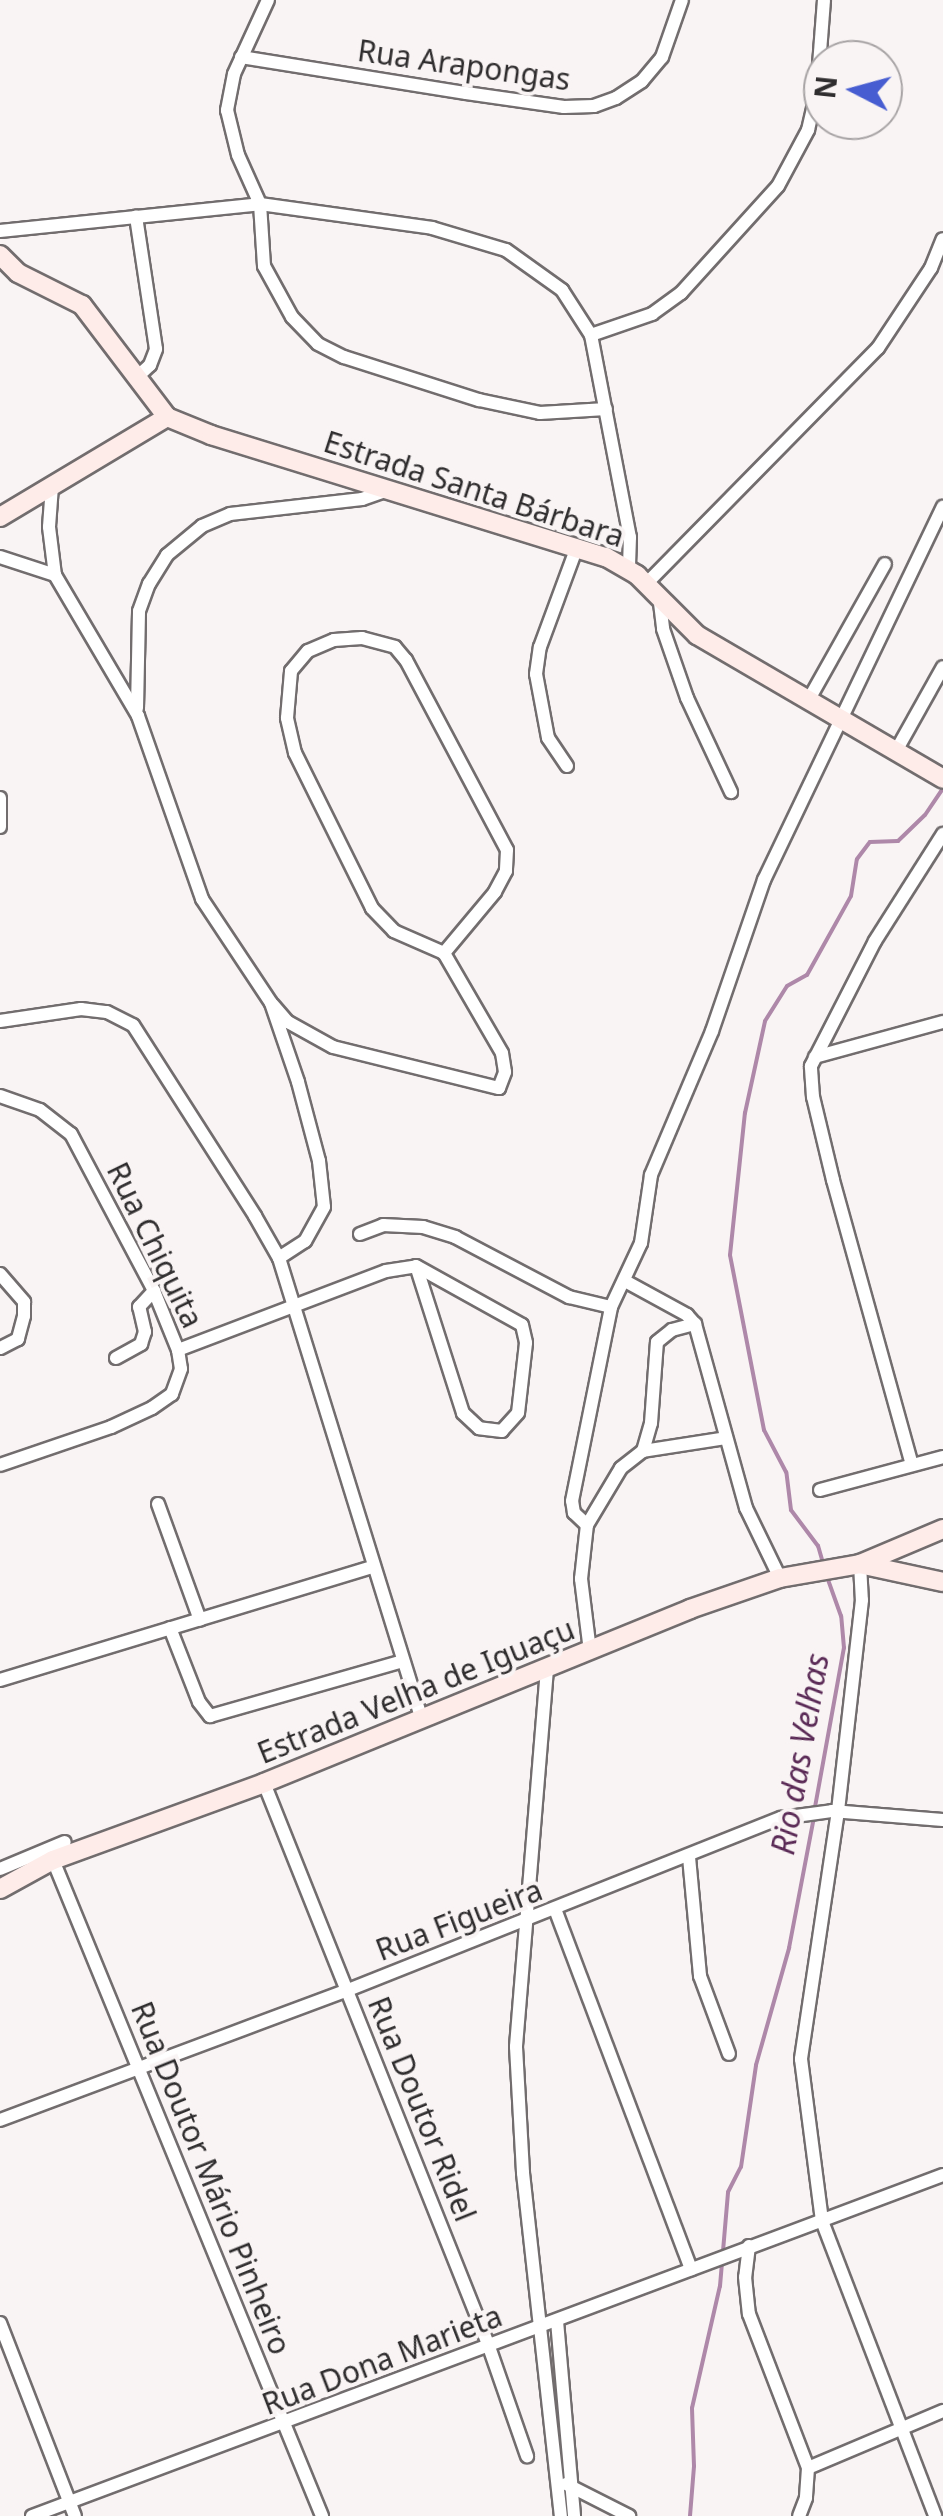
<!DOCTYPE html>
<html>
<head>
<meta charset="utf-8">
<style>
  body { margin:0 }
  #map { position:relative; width:943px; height:2516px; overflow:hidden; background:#f9f4f4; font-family:"Noto Sans",sans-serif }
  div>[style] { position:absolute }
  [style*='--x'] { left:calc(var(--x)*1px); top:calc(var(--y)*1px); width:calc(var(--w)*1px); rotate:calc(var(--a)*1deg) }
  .stream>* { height:4px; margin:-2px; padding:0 2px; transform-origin:2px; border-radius:2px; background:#ae88a9 }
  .roads { filter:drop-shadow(2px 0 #726d6e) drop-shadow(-2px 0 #726d6e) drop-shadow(0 2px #726d6e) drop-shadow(0 -2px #726d6e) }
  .street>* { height:12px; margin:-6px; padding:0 6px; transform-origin:6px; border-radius:6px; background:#fff }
  .secondary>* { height:18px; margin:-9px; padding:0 9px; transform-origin:9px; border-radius:9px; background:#feece9 }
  span { translate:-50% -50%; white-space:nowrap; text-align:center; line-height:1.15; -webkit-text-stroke:8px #f9f4f4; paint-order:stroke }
  .street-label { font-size:30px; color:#2f2d2e }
  .water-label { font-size:32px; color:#5a2a56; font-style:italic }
  .north { position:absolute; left:803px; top:40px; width:100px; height:100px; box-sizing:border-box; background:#f9f4f4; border:2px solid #a8a4a5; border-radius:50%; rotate:276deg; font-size:28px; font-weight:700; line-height:40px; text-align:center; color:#2f2d2e }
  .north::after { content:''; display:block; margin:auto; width:35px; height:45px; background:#475dd1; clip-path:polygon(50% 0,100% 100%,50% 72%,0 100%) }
</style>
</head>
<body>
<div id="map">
  <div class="stream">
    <i style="--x:823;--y:1563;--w:18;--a:-106"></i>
    <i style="--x:818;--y:1546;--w:45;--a:-126.9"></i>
    <i style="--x:791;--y:1510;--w:38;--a:-97"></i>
    <i style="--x:786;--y:1472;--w:47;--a:-117.6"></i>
    <i style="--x:764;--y:1430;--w:178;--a:-101"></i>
    <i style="--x:730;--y:1255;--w:143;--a:-84"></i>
    <i style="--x:745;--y:1113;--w:94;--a:-77.7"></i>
    <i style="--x:765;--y:1021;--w:41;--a:-57.8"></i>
    <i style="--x:787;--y:986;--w:23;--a:-29"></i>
    <i style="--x:807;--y:975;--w:90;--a:-60.9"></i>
    <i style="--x:851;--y:896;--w:37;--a:-81"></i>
    <i style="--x:857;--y:859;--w:21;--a:-53"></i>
    <i style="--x:870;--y:842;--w:28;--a:-2"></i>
    <i style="--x:898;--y:841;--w:37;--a:-44"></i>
    <i style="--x:925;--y:815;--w:32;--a:-56"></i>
    <i style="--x:815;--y:1807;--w:162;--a:-79.7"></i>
    <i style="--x:844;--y:1648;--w:32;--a:-95"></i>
    <i style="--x:841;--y:1616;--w:41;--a:-109.7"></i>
    <i style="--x:690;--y:2516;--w:50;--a:-85.4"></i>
    <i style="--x:694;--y:2466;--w:58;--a:-92"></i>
    <i style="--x:692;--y:2408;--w:125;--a:-77.1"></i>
    <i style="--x:720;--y:2286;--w:94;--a:-85.1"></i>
    <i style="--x:728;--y:2192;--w:28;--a:-63"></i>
    <i style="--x:741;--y:2167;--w:103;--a:-81.6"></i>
    <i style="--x:756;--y:2065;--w:122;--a:-74.2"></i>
    <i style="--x:789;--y:1948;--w:133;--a:-79.2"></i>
  </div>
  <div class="roads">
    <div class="street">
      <i style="--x:268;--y:0;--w:81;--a:114.7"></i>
      <i style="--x:234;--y:74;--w:37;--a:101"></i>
      <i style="--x:227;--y:110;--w:46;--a:76.3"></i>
      <i style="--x:238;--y:155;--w:54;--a:65.8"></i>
      <i style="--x:260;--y:204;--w:62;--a:86.3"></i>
      <i style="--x:264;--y:266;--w:58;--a:61.2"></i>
      <i style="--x:292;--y:317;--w:37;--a:46"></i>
      <i style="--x:318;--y:344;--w:29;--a:27"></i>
      <i style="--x:344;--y:357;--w:142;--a:17.7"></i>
      <i style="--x:479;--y:400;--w:62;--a:12"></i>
      <i style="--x:540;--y:413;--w:66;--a:-3.5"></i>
      <i style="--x:241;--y:57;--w:228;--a:9.1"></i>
      <i style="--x:466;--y:93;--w:99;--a:8.1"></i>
      <i style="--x:564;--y:107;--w:30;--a:-2"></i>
      <i style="--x:594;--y:106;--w:23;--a:-20"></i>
      <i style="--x:616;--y:98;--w:31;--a:-33"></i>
      <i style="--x:642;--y:81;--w:31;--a:-50"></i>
      <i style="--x:662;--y:57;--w:60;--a:-70.7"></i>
      <i style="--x:0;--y:231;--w:261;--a:-5.9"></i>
      <i style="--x:260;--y:204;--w:174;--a:7.9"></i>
      <i style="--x:432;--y:228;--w:77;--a:16.6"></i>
      <i style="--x:506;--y:250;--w:69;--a:35.5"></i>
      <i style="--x:562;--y:290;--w:54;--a:57.2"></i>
      <i style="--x:591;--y:335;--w:206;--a:79.1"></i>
      <i style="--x:630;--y:537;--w:32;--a:92"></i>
      <i style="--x:591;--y:335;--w:65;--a:-19"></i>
      <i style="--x:652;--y:314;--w:36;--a:-36"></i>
      <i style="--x:681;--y:293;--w:144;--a:-47.8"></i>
      <i style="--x:778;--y:186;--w:64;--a:-61.8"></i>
      <i style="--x:808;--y:130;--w:40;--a:-77"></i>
      <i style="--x:817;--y:91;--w:91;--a:-85.6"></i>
      <i style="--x:136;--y:378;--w:19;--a:-43"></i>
      <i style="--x:150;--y:365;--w:17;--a:-69"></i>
      <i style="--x:156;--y:349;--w:134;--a:-98.6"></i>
      <i style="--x:52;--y:486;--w:41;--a:94.2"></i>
      <i style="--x:49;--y:527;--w:48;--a:82.9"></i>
      <i style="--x:55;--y:575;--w:164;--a:59.5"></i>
      <i style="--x:138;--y:716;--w:194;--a:70.7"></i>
      <i style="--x:202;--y:899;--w:125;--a:56.4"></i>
      <i style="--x:271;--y:1003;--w:83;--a:71.1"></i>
      <i style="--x:298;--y:1082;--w:82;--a:75.1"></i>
      <i style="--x:319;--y:1161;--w:46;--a:83.8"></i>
      <i style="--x:324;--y:1207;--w:39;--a:119"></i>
      <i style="--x:305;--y:1241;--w:31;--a:147"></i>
      <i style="--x:0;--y:557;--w:58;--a:18.1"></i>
      <i style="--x:646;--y:584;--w:331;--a:-45.5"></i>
      <i style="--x:878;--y:348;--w:96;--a:-56.5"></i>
      <i style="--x:931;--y:268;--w:31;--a:-68"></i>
      <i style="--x:660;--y:603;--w:26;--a:83"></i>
      <i style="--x:663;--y:629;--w:73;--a:70.8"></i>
      <i style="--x:687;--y:698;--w:104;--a:64.9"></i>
      <i style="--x:362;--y:638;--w:34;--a:15"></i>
      <i style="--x:395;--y:647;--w:17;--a:50"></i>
      <i style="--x:406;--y:660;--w:215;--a:62"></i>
      <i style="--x:507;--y:850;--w:21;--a:93"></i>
      <i style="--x:506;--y:871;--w:24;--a:118"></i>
      <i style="--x:495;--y:892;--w:80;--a:129.9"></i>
      <i style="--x:444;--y:953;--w:55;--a:-156.3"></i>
      <i style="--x:394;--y:931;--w:32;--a:-134"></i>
      <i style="--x:372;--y:908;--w:173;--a:-116.4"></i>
      <i style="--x:295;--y:753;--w:36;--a:-103"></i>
      <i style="--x:287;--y:718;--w:47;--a:-85.1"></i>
      <i style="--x:291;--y:671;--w:26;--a:-50"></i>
      <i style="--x:308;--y:651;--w:28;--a:-23"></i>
      <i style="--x:334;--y:640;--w:28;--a:-4"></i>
      <i style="--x:808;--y:701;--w:157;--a:-60.7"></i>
      <i style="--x:137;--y:708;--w:97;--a:-88.8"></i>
      <i style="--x:139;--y:611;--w:29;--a:-70"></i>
      <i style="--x:149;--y:584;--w:34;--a:-58"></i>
      <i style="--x:167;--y:555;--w:45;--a:-39.6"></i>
      <i style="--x:202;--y:526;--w:30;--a:-23"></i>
      <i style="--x:230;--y:514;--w:133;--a:-6.5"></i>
      <i style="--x:362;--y:499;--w:31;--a:-19"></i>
      <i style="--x:896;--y:751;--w:96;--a:-60.8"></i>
      <i style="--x:567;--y:766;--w:34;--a:-124"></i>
      <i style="--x:548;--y:738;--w:65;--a:-100.6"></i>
      <i style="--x:536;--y:674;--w:27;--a:-82"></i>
      <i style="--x:540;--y:647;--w:107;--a:-69.7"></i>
      <i style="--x:0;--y:798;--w:29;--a:90"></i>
      <i style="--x:273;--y:1005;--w:23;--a:49"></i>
      <i style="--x:288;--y:1022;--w:51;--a:29.1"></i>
      <i style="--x:333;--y:1047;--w:171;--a:13.9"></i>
      <i style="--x:499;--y:1088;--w:17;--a:-69"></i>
      <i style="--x:505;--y:1072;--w:19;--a:-99"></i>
      <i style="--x:502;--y:1053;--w:116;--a:-120.1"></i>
      <i style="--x:0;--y:1021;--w:82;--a:-8.4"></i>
      <i style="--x:81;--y:1009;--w:26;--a:7"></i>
      <i style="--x:107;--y:1012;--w:29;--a:27"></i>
      <i style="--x:133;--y:1025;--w:227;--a:57.4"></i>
      <i style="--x:255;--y:1216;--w:48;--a:60.3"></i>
      <i style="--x:279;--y:1258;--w:484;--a:72.8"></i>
      <i style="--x:815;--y:1057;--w:133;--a:-15.3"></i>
      <i style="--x:0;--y:1096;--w:42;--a:19.3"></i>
      <i style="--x:40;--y:1110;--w:39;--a:38"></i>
      <i style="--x:71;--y:1134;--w:178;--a:62.1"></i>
      <i style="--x:154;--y:1291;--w:64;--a:67.9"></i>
      <i style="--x:178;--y:1350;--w:19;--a:81"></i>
      <i style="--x:181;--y:1369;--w:27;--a:110"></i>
      <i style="--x:172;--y:1394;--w:24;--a:145"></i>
      <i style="--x:152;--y:1408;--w:45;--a:155.1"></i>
      <i style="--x:111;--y:1427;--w:117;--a:161.1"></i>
      <i style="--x:360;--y:1234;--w:25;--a:-21"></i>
      <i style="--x:383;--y:1225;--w:40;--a:2.9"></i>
      <i style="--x:423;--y:1227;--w:34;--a:17"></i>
      <i style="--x:455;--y:1237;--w:129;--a:27.8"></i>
      <i style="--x:569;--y:1297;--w:43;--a:13.4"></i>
      <i style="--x:0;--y:1274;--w:37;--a:49"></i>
      <i style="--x:24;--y:1302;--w:14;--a:90"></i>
      <i style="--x:24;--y:1316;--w:24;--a:105"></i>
      <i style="--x:18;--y:1339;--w:20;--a:153"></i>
      <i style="--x:625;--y:1281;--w:71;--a:28.7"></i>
      <i style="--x:687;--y:1315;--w:12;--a:48"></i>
      <i style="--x:695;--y:1324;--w:191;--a:74.5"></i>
      <i style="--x:746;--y:1508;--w:78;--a:64.1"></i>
      <i style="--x:178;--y:1350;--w:222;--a:-20.8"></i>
      <i style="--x:386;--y:1271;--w:30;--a:-9"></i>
      <i style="--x:416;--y:1266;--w:121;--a:29.1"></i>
      <i style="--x:522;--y:1325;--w:18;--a:77"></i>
      <i style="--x:526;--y:1343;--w:70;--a:96.5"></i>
      <i style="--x:518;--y:1413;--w:24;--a:132"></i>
      <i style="--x:502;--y:1431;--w:23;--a:-173"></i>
      <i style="--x:479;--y:1428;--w:22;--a:-137"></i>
      <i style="--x:463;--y:1413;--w:154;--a:-107.7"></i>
      <i style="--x:116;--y:1358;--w:29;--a:-29"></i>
      <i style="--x:141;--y:1344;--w:13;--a:-72"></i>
      <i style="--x:145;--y:1332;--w:26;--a:-103"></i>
      <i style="--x:139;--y:1307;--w:22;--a:-47"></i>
      <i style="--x:643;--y:1451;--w:84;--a:-8.9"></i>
      <i style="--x:912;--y:1465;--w:296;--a:-105.5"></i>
      <i style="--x:833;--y:1180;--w:85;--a:-103.5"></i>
      <i style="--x:813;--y:1097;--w:31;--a:-94"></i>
      <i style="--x:811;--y:1066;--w:140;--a:-62.9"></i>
      <i style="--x:875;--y:941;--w:127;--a:-57.6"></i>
      <i style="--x:820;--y:1490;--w:127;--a:-15"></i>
      <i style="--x:158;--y:1504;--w:123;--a:70.1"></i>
      <i style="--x:587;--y:1525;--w:18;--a:-137"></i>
      <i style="--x:574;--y:1513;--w:12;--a:-99"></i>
      <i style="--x:572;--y:1501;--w:198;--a:-78.6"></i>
      <i style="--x:611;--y:1307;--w:71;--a:-64.9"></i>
      <i style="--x:641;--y:1243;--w:69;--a:-81.6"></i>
      <i style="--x:651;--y:1175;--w:156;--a:-67"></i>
      <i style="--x:712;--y:1031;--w:160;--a:-71"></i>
      <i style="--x:764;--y:880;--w:414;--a:-64.4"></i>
      <i style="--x:860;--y:1564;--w:36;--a:87"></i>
      <i style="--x:862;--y:1600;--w:212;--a:96.5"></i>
      <i style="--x:838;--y:1811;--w:251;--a:98.5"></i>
      <i style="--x:801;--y:2059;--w:163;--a:82.6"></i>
      <i style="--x:822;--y:2221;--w:316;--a:69"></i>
      <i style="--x:170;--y:1628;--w:79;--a:68.6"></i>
      <i style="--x:199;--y:1702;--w:18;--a:52"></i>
      <i style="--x:210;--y:1716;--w:198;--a:-15.9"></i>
      <i style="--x:590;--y:1651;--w:73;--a:-97.1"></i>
      <i style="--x:581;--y:1579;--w:54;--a:-83.7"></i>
      <i style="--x:587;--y:1525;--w:66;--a:-59.2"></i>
      <i style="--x:621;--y:1468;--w:28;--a:-38"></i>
      <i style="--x:643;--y:1451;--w:29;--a:-74"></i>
      <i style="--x:651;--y:1423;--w:81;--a:-85.8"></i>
      <i style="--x:657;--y:1342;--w:19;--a:-39"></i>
      <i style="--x:672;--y:1330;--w:24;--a:-15"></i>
      <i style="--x:547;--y:1669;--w:379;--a:94.7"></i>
      <i style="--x:516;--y:2047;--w:126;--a:86.8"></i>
      <i style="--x:523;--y:2173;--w:345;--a:83.7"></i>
      <i style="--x:0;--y:1680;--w:388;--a:-16.9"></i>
      <i style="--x:264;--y:1783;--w:604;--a:68.23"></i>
      <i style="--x:488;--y:2344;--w:119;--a:70.8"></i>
      <i style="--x:689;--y:1857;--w:120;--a:84.7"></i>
      <i style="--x:700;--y:1976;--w:83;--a:69.6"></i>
      <i style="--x:53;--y:1860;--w:709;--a:67.7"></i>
      <i style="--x:0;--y:1869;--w:70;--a:-22.6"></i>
      <i style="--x:555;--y:1909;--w:385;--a:69.3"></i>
      <i style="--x:0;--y:2120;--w:371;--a:-20.5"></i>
      <i style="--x:348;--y:1990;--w:466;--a:-21.7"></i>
      <i style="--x:781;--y:1818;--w:51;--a:-7.8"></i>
      <i style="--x:832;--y:1811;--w:111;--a:4.6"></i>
      <i style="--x:749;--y:2246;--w:31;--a:97"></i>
      <i style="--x:745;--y:2277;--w:37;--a:84"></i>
      <i style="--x:749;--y:2314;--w:165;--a:69"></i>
      <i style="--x:808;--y:2468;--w:30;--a:94"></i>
      <i style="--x:806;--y:2498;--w:19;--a:111"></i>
      <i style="--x:557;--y:2321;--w:196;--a:85"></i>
      <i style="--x:0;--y:2323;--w:207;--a:68.8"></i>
      <i style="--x:808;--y:2468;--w:147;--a:-22.9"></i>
      <i style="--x:566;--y:2484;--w:71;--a:26.9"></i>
      <i style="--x:32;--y:2516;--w:973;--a:-20.52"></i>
    </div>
    <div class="secondary">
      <i style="--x:0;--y:255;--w:25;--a:45"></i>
      <i style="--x:18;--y:273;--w:72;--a:26.6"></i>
      <i style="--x:82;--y:305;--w:141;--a:52.8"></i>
      <i style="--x:167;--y:417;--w:48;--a:22.2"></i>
      <i style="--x:211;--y:435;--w:413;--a:17.2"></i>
      <i style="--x:606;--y:557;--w:36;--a:30"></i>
      <i style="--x:637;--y:575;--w:85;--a:45"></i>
      <i style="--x:697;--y:635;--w:285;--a:30.3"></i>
      <i style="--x:0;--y:517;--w:195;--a:-30.9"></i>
      <i style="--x:860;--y:1564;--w:85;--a:12.2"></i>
      <i style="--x:0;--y:1889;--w:60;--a:-28.7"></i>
      <i style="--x:53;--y:1860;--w:225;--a:-20"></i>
      <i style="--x:264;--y:1783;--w:460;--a:-22.2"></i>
      <i style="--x:690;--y:1609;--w:95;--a:-19"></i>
      <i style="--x:780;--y:1578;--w:81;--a:-9.9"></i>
      <i style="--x:860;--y:1564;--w:90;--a:-22.9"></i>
    </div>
  </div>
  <div class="street-label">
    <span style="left:464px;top:65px;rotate:8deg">Rua Arapongas</span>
    <span style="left:474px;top:489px;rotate:18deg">Estrada Santa Bárbara</span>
    <span style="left:155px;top:1245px;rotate:64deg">Rua Chiquita</span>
    <span style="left:416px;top:1691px;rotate:-22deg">Estrada Velha de Iguaçu</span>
    <span style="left:459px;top:1920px;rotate:-21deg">Rua Figueira</span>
    <span style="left:422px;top:2109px;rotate:68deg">Rua Doutor Ridel</span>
    <span style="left:211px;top:2178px;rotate:68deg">Rua Doutor Mário Pinheiro</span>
    <span style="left:382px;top:2360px;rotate:-21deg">Rua Dona Marieta</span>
  </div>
  <div class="water-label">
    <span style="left:800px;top:1754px;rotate:-80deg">Rio das Velhas</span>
  </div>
  <div class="north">N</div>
</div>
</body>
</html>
